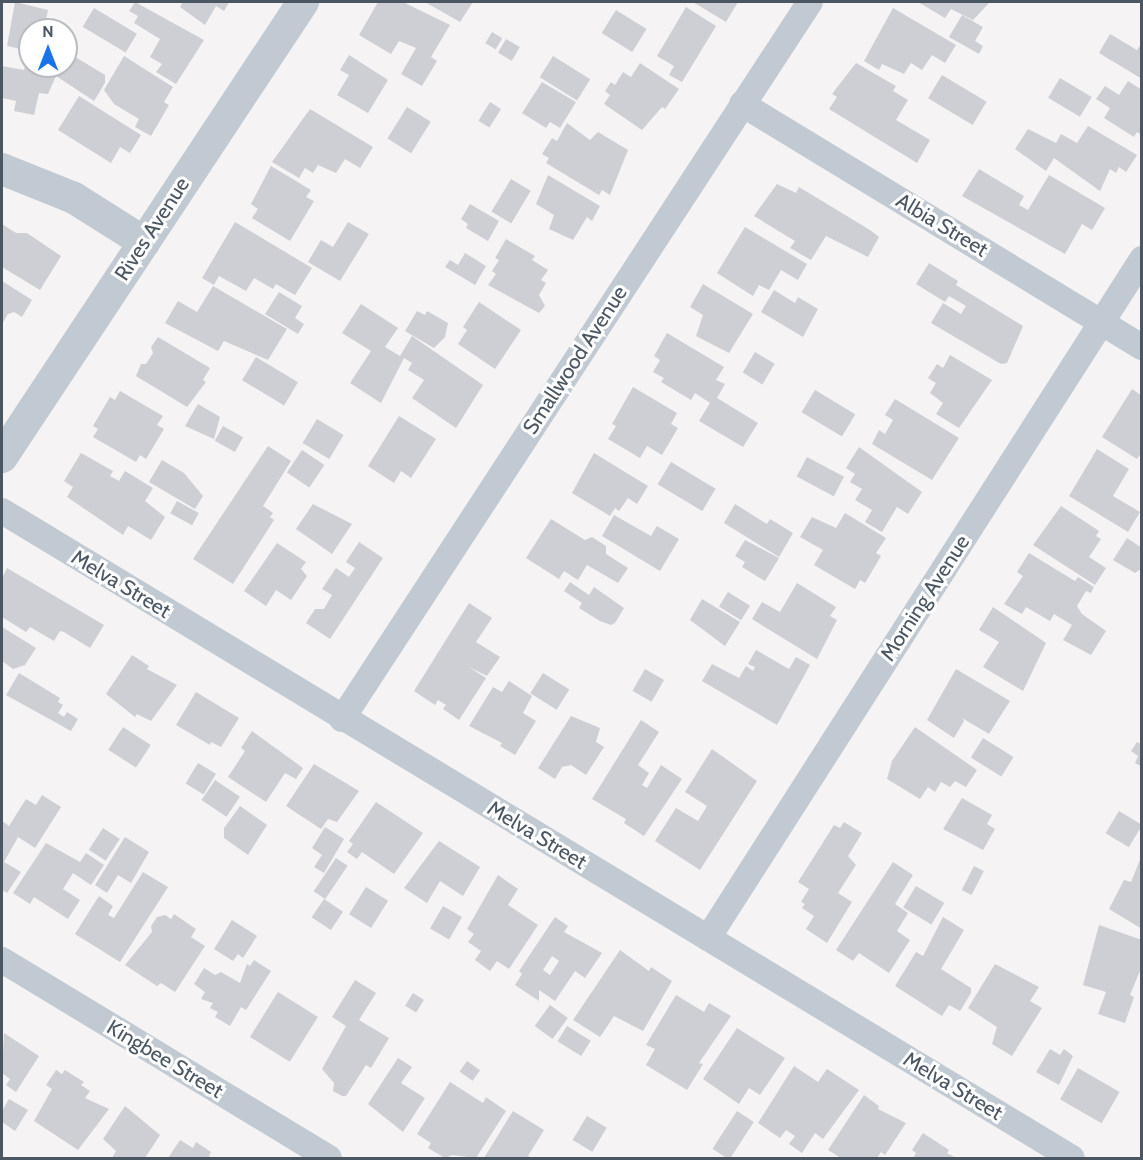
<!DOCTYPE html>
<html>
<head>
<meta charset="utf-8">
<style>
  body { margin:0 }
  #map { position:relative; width:1143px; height:1160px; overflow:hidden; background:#f5f3f3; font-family:Cabin,sans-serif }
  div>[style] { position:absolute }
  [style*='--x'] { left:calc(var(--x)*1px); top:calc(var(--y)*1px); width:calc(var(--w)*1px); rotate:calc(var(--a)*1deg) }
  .building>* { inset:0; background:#cdcfd5; transform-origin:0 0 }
  .minor>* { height:26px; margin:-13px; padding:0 13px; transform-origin:13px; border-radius:13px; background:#c1cad2 }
  .tertiary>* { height:32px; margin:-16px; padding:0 16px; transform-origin:16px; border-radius:16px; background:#c1cad2 }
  span { translate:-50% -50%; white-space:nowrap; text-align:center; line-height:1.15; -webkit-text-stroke:6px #fff; paint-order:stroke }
  .street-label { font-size:21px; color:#4a5661 }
  .frame { position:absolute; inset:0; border:3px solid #4a5661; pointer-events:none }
  .north { position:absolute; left:18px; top:18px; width:60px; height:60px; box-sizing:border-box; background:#fff; border:2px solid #b7bbc0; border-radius:50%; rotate:0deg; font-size:16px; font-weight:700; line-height:24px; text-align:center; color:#4a5661 }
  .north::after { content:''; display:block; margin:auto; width:21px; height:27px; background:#1a73e8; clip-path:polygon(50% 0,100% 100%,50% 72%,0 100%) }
</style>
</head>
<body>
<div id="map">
  <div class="building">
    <i style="clip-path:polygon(15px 2px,48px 10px,44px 30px,30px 30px,30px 51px,7px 46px)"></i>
    <i style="clip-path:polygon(135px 2px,204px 40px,176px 84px,156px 72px,162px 64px,150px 57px,160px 39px,134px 23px,138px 16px,129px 11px)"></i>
    <i style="clip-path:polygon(183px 2px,229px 2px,224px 11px,216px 6px,205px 25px,180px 7px)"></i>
    <i style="clip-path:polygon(378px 2px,403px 2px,450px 25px,431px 57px,437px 61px,422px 86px,401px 74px,416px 48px,399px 41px,391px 54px,359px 35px)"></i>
    <i style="clip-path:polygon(425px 2px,473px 2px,460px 22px)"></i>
    <i style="clip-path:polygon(693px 2px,738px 2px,726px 22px)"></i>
    <i style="clip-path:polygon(918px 2px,990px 2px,973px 20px,951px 9px,945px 18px)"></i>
    <i style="clip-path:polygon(686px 7px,716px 26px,682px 82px,669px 75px,674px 66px,657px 56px)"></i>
    <i style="left:94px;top:8px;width:50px;height:22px;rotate:31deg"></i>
    <i style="clip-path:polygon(893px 8px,956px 45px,945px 63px,932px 55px,922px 70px,911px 63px,904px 74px,882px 64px,879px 70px,864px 61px)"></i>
    <i style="left:616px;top:10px;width:36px;height:27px;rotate:32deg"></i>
    <i style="clip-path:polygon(962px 15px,983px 27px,975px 41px,983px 46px,979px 54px,949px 37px)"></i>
    <i style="left:492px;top:32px;width:12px;height:13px;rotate:31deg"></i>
    <i style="clip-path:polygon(1110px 34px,1137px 50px,1142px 43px,1142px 79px,1099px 53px)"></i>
    <i style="left:506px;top:39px;width:16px;height:16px;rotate:30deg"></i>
    <i style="clip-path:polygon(67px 52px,105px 75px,105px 83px,94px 101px,56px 76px,48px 94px,39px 93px,34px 115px,14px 111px,16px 101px,2px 98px,2px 66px,24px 70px,27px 55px,30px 66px,66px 66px)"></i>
    <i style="clip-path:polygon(349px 55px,388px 80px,368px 113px,337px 95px,349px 75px,340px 70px)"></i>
    <i style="clip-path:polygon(124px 56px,173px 87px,164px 102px,169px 105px,151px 136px,135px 127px,139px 119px,114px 104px,104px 90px)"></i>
    <i style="left:553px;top:56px;width:44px;height:25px;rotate:32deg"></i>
    <i style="clip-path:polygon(640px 63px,679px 89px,665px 109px,662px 107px,642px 130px,604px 104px,610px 95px,605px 91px,611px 82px,615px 85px,623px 72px,631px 77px)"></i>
    <i style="clip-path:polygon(856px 63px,896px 86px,893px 91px,908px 100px,896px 120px,930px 140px,917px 163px,829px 109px,837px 97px,832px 94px)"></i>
    <i style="left:942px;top:75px;width:52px;height:27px;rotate:31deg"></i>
    <i style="left:1060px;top:78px;width:37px;height:23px;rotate:31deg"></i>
    <i style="clip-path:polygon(1128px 81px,1142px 90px,1142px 135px,1137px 132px,1134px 137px,1104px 118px,1110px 108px,1096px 99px,1105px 86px,1119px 95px)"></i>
    <i style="clip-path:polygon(542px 82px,576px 102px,560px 128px,550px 122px,546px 128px,522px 113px)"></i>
    <i style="clip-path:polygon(79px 96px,141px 135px,130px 153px,120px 147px,111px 163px,58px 130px)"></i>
    <i style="left:490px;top:102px;width:13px;height:22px;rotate:32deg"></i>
    <i style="left:407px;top:107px;width:28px;height:37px;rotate:32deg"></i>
    <i style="clip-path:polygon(310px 109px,373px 147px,360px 168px,345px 159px,336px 173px,318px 165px,313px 173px,305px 168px,299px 178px,272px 162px)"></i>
    <i style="clip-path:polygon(567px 123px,590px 140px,598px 132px,628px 150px,610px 195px,602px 190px,599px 195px,546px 163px,549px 158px,542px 154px,552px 138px,557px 141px)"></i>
    <i style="clip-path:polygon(1088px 126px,1137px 155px,1126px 172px,1119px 167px,1116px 173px,1110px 169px,1100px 191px,1054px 158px,1046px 171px,1015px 149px,1028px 129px,1056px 143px,1061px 134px,1077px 143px)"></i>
    <i style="clip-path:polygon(271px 166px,311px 190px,306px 197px,314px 201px,290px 241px,252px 218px,258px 209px,251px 204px)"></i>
    <i style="clip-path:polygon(979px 169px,1024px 196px,1019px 205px,1028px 210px,1049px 175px,1105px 208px,1092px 230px,1082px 224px,1065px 254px,962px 196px)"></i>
    <i style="clip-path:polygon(548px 175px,600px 206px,592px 221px,587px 217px,573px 240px,549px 229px,554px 215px,536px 204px)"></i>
    <i style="left:511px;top:179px;width:23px;height:38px;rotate:31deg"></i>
    <i style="clip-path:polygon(777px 184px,796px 193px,799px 187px,870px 230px,879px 237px,868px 257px,826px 236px,811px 260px,790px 248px,795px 241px,754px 216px)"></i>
    <i style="clip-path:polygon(470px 204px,499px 221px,488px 241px,466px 228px,468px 224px,461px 219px)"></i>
    <i style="clip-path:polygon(235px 222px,312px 268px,295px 295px,276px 284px,273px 289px,254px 278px,246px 291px,219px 276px,214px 285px,202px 278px)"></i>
    <i style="clip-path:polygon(348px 222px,369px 234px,340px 281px,308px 262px,321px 240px,333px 247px)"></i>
    <i style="clip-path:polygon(2px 224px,16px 233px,27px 233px,61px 256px,40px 290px,2px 267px)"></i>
    <i style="clip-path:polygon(745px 227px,807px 264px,798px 280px,781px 270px,769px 290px,759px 285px,753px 296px,717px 273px)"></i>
    <i style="clip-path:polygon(506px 239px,535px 256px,532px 260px,548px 270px,541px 280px,546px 283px,539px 295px,545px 306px,539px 313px,488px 285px,496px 274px,492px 271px,499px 260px,495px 258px)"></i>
    <i style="clip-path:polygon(465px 253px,486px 266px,475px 285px,445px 267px,450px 260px,458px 265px)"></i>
    <i style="clip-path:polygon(929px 263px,958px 281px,956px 285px,1023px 326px,1007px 363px,1001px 364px,931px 323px,943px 303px,961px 314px,966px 306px,949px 296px,945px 302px,916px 284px)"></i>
    <i style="clip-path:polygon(2px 281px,32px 300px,22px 317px,14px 312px,8px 314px,2px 324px)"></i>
    <i style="clip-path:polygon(703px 284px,753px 314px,729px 353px,696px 336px,703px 315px,690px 307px)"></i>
    <i style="clip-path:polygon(213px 286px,287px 329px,268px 360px,224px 341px,218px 351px,165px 323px,178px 301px,197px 312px)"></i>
    <i style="clip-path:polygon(774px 290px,795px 303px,798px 297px,818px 309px,803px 337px,761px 312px)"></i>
    <i style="clip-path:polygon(279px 292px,302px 306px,295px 318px,304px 324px,298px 334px,265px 314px)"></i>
    <i style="clip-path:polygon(479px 302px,521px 330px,495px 369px,458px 344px,467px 330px,463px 327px)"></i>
    <i style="clip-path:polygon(361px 304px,398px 328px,385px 347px,400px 356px,412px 336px,483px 385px,456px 428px,412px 398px,424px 380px,408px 370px,412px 363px,404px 358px,381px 403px,350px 383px,371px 351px,342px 333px)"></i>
    <i style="clip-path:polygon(417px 311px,425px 315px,427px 311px,448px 323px,445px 337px,434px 348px,405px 331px)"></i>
    <i style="clip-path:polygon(667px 333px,724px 367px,716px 380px,725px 384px,717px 398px,758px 423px,743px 447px,699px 421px,710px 403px,695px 393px,691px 400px,661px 382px,664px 378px,653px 372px,660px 360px,654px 356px)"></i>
    <i style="clip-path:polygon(158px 337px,210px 368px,203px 380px,206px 382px,187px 407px,136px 376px,141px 364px,146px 364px,153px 353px,151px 347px)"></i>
    <i style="left:755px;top:352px;width:23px;height:24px;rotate:31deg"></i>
    <i style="clip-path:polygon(950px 355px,992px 380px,959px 428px,936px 414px,943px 403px,930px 393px,936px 383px,928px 378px,937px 364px,943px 368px)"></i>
    <i style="left:256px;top:357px;width:49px;height:27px;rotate:31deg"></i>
    <i style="clip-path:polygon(633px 387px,677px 413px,671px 424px,678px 428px,662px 455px,647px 446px,640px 458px,608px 439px,616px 426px,612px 424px)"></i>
    <i style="clip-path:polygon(1132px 389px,1142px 396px,1142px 452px,1137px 459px,1102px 437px)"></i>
    <i style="left:815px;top:390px;width:47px;height:26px;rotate:31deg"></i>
    <i style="clip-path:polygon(120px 391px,163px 416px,157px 425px,164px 429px,146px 459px,140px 455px,136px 462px,93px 437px,98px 429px,93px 426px,110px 397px,115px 400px)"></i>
    <i style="clip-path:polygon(895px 399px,959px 438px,932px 480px,872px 444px,879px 430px,885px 434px,893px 420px,885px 415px)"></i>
    <i style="clip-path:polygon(198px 404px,220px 417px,214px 439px,185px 426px)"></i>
    <i style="clip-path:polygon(399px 416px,436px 439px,411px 478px,401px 471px,394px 483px,368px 466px)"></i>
    <i style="left:317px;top:419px;width:31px;height:28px;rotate:31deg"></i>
    <i style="left:223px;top:426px;width:23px;height:17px;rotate:29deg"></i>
    <i style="clip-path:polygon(268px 446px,291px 461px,263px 506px,273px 513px,270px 517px,274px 520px,233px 584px,193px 559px)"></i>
    <i style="clip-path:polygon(859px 447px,922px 492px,908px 514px,897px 507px,882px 532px,865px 522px,872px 510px,855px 500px,862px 489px,850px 482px,855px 474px,846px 468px)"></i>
    <i style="clip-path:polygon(1097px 449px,1129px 469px,1113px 496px,1140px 512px,1128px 532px,1069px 496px)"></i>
    <i style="left:302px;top:450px;width:27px;height:27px;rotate:34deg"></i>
    <i style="clip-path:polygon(81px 453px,113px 471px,110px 476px,119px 481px,125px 471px,153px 488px,145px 501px,165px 517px,151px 540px,128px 526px,123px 535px,67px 497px,73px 487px,64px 481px)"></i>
    <i style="clip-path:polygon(594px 453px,648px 486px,637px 504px,628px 498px,619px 511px,615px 508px,610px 516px,572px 493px)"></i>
    <i style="left:807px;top:457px;width:42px;height:22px;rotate:28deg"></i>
    <i style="clip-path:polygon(162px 460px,184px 473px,203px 496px,195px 509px,149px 482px)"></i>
    <i style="left:671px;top:462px;width:52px;height:26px;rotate:31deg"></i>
    <i style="left:177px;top:501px;width:25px;height:14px;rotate:29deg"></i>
    <i style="clip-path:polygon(313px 504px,352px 524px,332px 554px,296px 529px)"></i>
    <i style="clip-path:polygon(735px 504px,767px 524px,770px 519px,793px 533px,779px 557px,724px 523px)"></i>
    <i style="clip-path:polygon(1061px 506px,1099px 531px,1096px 536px,1101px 539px,1089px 557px,1106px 568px,1095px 585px,1033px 545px)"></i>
    <i style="clip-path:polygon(845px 513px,886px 538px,876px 553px,881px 556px,865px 583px,860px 580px,855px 589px,814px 565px,823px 550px,800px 537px,812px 517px,836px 528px)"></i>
    <i style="clip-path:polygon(614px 515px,651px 536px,657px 526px,679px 539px,660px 571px,602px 536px)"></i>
    <i style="clip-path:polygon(551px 519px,585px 540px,592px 537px,606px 546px,606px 554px,628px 568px,618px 583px,587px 565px,578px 580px,564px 571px,559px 579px,526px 558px)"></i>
    <i style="clip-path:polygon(1127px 538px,1142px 548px,1142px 568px,1135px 573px,1113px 560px)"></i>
    <i style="clip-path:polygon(745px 540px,779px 558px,765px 581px,742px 567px,745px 562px,735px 556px)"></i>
    <i style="clip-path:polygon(359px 542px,383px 558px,330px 639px,306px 623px,315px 609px,324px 609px,332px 595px,322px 589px,336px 568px,349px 577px,355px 568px,346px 562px)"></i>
    <i style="clip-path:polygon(277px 543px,306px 562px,301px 569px,307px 576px,291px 600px,276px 590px,266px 606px,244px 591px)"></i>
    <i style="clip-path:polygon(1029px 553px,1075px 581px,1078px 577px,1094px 587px,1091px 593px,1086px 591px,1077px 606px,1082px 614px,1106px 631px,1091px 655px,1063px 640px,1072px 625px,1054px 614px,1050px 621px,1026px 607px,1022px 614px,1004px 604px,1023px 576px,1017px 572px)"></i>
    <i style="clip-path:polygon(7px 568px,104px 625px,90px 648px,64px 632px,60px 631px,54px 641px,30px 627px,26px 632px,2px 617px,2px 578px)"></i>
    <i style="clip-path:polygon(570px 582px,589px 595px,594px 587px,624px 608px,615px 623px,611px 625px,600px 621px,579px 608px,582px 603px,564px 591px)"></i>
    <i style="clip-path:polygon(797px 583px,836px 607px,830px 616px,837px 620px,817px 659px,752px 619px,762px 602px,780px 612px)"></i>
    <i style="left:728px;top:592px;width:26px;height:17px;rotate:32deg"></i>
    <i style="clip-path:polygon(702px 599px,740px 622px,725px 646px,690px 620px)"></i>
    <i style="clip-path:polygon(469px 603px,492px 618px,476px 642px,500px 657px,487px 676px,469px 667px,486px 678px,459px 720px,443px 709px,446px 705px,438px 700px,435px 705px,414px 691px)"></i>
    <i style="clip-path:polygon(993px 607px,1046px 643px,1023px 691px,983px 667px,999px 642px,979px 630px)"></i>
    <i style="clip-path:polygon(2px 627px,36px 648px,25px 665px,13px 669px,2px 661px)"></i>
    <i style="clip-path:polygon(756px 650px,789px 669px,796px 657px,810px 665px,777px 725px,702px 681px,712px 664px,739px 678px,746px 666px,753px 671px,755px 667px,748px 664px)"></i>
    <i style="clip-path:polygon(132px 655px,149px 666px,147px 669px,177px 685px,151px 721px,137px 714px,135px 717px,106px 694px)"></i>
    <i style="left:645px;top:669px;width:22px;height:25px;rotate:30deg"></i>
    <i style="clip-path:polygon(956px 669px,1010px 701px,989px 734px,962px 718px,964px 721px,954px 738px,927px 720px)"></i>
    <i style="clip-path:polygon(19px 673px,60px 698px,58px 702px,63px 705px,58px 713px,64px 717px,67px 712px,78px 719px,71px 731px,6px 695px)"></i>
    <i style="left:543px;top:673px;width:31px;height:24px;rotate:32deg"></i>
    <i style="clip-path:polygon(509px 681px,532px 696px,523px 713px,536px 721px,515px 755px,500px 746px,502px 743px,469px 726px,493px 687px,502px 692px)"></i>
    <i style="clip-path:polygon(196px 692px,239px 718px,221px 747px,211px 742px,210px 745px,176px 725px)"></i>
    <i style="clip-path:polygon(571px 716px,600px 728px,596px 742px,604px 747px,586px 775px,571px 765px,562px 767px,555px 779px,538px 768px)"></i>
    <i style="clip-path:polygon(641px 720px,659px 732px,638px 765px,649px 773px,642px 785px,647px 788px,661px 765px,682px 779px,644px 836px,624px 823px,626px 819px,592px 799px)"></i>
    <i style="left:123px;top:727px;width:33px;height:27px;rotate:33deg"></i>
    <i style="clip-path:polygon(915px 727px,977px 770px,966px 787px,955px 781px,950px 787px,941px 782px,935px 792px,928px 787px,920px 799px,887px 779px,892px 761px)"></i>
    <i style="clip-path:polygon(252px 731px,303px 768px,296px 779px,285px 773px,266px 802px,228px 777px,245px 751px,241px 748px)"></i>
    <i style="left:983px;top:738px;width:36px;height:23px;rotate:32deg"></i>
    <i style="clip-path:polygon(1137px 742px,1142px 745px,1142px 767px,1135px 763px,1138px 756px,1131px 751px)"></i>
    <i style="clip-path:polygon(712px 749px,757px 781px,700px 870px,655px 841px,676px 808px,698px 821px,707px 806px,685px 792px)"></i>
    <i style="left:198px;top:763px;width:21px;height:24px;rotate:31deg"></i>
    <i style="clip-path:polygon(314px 764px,359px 791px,337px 822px,328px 819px,321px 829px,286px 806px)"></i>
    <i style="left:215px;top:780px;width:30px;height:24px;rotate:34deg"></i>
    <i style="clip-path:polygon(42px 795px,61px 807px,35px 848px,18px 837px,4px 862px,21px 872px,7px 893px,2px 890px,2px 821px,9px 826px,26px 799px,36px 805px)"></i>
    <i style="clip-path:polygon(962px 798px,992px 815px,987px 824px,995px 829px,983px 850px,943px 829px)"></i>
    <i style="clip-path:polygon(376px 802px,423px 833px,394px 874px,362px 852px,357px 859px,347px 852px,353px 844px,349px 841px)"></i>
    <i style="clip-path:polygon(240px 806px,267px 825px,248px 855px,224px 838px,224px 828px)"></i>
    <i style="left:1119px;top:811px;width:27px;height:26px;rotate:31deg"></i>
    <i style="clip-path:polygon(844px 822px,862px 833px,848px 856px,856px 865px,838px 893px,852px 902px,827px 943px,806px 929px,814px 916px,802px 908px,805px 904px,801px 902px,809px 889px,798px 882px,834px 825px,840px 828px)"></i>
    <i style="clip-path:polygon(325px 827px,344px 839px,324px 873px,314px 867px,322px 855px,312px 848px)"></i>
    <i style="left:103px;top:828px;width:20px;height:26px;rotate:33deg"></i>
    <i style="clip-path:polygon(125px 837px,149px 852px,131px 883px,118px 875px,107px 893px,95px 885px)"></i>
    <i style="clip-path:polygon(439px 841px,480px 867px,463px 896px,440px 881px,427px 903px,404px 888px)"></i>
    <i style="clip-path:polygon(46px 843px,80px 862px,86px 853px,104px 865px,91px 885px,73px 873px,63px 889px,80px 900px,68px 919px,34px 897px,30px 904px,13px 893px)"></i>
    <i style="clip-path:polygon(1142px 855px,1142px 929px,1109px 909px,1124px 880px,1131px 882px)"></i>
    <i style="left:336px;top:858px;width:14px;height:40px;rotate:34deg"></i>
    <i style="clip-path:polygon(893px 862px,913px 875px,895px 904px,908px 913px,897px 931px,910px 940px,889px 973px,859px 953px,853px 961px,836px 950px)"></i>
    <i style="left:974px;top:866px;width:11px;height:27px;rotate:27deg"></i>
    <i style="clip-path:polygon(143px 872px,168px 887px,120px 962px,75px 934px,99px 896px,113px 906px,108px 915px,114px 918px)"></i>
    <i style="clip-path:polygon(498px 875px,518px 889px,508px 905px,538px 925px,509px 969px,497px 961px,490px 971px,475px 960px,481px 951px,468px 942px,474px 934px,467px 929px)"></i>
    <i style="left:916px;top:886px;width:33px;height:25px;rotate:31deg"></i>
    <i style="left:366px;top:887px;width:26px;height:32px;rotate:32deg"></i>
    <i style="left:324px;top:899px;width:23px;height:22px;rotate:34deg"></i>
    <i style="left:443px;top:906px;width:22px;height:26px;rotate:30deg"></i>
    <i style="clip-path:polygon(174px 914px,196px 929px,191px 937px,205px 946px,175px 992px,161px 983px,157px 986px,125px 965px,152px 932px,151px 926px,157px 917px,165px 915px,171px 919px)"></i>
    <i style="clip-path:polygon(evenodd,555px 917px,568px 926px,564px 932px,602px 953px,585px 978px,575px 971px,555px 1001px,539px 990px,539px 1001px,515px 985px,522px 974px,519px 971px,555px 917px,552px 956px,559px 961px,550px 975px,543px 970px,552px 956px)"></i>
    <i style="clip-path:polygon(943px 917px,964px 930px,941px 969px,971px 988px,971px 993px,960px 1011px,949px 1005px,942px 1016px,895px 986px,916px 952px,923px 956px)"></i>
    <i style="clip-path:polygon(232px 920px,257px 936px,243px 958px,238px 954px,233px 961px,214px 949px)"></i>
    <i style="clip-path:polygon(1099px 925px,1142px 940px,1142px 966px,1130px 995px,1134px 997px,1125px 1023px,1098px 1014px,1106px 992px,1083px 985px)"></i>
    <i style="clip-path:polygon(620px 950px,649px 971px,651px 967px,672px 981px,643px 1031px,614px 1016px,600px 1037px,573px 1020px)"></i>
    <i style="clip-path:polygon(254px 960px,271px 971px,246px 1010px,241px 1007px,230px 1026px,215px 1017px,218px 1012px,210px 1008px,213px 1003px,201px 999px,205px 992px,194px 984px,204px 968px,215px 975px,221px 972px,240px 983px,247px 964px,250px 966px)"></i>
    <i style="clip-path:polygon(995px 964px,1039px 987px,1030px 1001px,1042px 1008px,1012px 1056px,992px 1044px,997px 1027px,968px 1008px)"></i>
    <i style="clip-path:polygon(355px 980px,376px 993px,359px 1020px,389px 1038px,371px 1068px,366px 1065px,346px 1096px,342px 1096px,333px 1091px,334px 1083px,322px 1069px,346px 1026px,332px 1017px)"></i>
    <i style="left:278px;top:992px;width:47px;height:53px;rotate:32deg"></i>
    <i style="left:413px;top:993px;width:13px;height:15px;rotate:32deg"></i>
    <i style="clip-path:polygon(676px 995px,704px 1012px,709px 1003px,731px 1016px,699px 1063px,703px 1064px,687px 1090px,646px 1065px,655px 1049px,646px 1045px)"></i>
    <i style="left:550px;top:1005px;width:22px;height:26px;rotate:36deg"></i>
    <i style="left:567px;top:1026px;width:28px;height:18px;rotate:32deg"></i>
    <i style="clip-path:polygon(737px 1028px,785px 1058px,760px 1095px,749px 1088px,739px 1104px,703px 1079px)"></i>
    <i style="clip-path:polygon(4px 1033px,39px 1056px,16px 1092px,6px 1085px,10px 1079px,2px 1073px)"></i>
    <i style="clip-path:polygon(1050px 1049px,1060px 1055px,1064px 1049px,1073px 1056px,1059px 1085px,1036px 1072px)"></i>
    <i style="clip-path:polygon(398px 1058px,412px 1067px,401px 1083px,425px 1098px,403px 1132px,368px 1104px)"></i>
    <i style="left:467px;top:1061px;width:16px;height:13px;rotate:35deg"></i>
    <i style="clip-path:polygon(794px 1066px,818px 1082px,827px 1069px,859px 1090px,823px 1139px,815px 1133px,802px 1153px,789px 1144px,795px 1136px,786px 1130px,780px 1138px,758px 1123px)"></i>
    <i style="left:1078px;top:1068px;width:48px;height:36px;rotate:30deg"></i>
    <i style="clip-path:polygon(56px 1070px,62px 1074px,65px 1070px,84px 1082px,81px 1085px,90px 1091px,85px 1098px,109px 1109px,78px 1150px,34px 1121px,52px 1089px,46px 1085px)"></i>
    <i style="clip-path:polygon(450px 1082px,483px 1103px,486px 1097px,506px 1111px,476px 1158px,452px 1155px,445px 1158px,428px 1148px,431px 1143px,417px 1134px)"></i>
    <i style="clip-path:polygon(864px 1095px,879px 1106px,878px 1109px,906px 1123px,885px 1155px,881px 1152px,877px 1158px,841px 1158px,828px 1150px)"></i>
    <i style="clip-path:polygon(9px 1099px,28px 1110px,15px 1131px,2px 1122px,2px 1111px)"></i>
    <i style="clip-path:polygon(125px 1106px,160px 1135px,145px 1158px,112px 1158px,116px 1151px,103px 1139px)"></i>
    <i style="clip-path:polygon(513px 1111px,544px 1130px,528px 1156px,533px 1158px,484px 1158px)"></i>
    <i style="left:737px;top:1111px;width:20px;height:45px;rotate:33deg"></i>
    <i style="left:587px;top:1116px;width:23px;height:28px;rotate:31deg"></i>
    <i style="clip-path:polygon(923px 1133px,949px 1150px,947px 1153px,956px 1158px,913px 1158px,916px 1153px,912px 1150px)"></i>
    <i style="clip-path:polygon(180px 1140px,193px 1148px,196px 1142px,211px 1152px,209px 1156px,212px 1158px,168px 1158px)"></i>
  </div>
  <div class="minor">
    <i style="--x:742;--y:104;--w:468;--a:31.3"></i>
    <i style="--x:2;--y:511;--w:1250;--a:31.16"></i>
    <i style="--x:342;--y:719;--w:856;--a:-56.87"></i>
    <i style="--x:708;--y:938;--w:806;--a:-57.41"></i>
    <i style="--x:2;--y:960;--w:382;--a:31.2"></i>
  </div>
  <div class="tertiary">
    <i style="--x:2;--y:169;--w:78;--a:21.9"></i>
    <i style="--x:74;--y:198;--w:83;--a:32.2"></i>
    <i style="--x:2;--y:457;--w:546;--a:-56.51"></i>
  </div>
  <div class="street-label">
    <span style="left:942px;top:225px;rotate:31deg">Albia Street</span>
    <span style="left:152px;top:229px;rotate:-57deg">Rives Avenue</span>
    <span style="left:575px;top:360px;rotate:-57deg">Smallwood Avenue</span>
    <span style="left:121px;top:584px;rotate:31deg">Melva Street</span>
    <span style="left:925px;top:598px;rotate:-57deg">Morning Avenue</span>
    <span style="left:537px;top:835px;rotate:31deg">Melva Street</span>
    <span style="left:165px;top:1059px;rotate:31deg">Kingbee Street</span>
    <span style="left:953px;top:1086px;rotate:31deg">Melva Street</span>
  </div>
  <div class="frame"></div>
  <div class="north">N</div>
</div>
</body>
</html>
